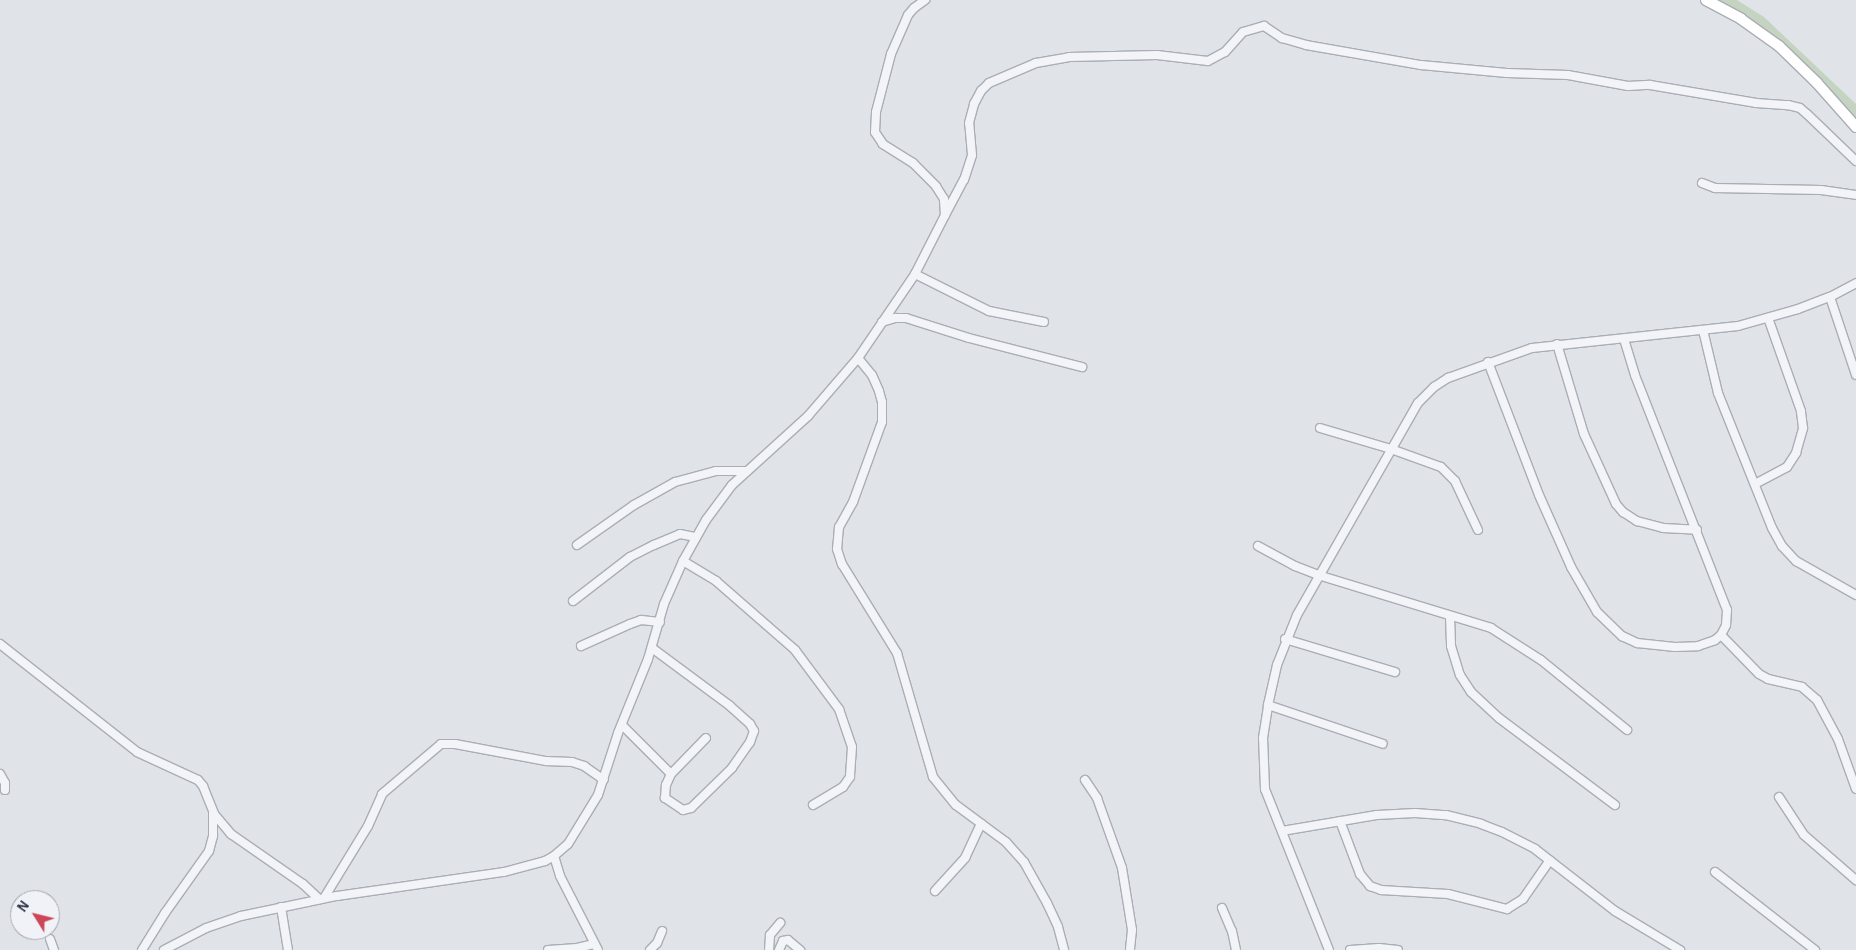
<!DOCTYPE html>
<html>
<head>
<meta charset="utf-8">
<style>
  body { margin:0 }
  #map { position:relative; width:1856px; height:950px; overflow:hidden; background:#e0e4e9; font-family:"Alegreya Sans",sans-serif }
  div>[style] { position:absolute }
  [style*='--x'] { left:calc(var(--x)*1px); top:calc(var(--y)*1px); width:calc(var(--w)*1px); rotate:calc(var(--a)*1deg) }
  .green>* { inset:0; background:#c5d3c1 }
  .roads { filter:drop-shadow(1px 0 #a9aeb6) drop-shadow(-1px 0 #a9aeb6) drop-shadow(0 1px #a9aeb6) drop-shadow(0 -1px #a9aeb6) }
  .minor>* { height:8px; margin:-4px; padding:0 4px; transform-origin:4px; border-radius:4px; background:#f3f4f7 }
  .major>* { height:10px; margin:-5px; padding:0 5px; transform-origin:5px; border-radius:5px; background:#fff }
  span { translate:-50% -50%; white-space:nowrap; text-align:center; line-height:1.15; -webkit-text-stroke:4px #f0f2f7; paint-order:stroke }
  .north { position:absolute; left:10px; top:890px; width:50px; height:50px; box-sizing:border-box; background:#f0f2f7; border:1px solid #a0a5ae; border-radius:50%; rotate:306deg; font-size:14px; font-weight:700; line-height:20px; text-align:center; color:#293140 }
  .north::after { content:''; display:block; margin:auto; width:18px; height:22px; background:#cd4657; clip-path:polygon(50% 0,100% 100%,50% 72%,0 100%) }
</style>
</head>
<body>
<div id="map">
  <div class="green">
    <i style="clip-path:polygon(1706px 0,1737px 0,1764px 17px,1856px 104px,1856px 127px,1794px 60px)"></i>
  </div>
  <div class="roads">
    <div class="minor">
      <i style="--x:1702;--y:183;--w:14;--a:21"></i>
      <i style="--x:1715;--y:188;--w:106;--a:1.1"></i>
      <i style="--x:1821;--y:190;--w:35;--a:8"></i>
      <i style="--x:945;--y:215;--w:40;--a:-62"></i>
      <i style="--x:964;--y:180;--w:26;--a:-72"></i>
      <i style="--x:972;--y:155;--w:32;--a:-95"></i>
      <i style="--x:969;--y:123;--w:20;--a:-75"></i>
      <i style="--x:974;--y:104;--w:15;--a:-62"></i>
      <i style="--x:981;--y:91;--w:11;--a:-45"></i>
      <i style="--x:989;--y:83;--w:51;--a:-23.1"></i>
      <i style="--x:1036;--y:63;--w:34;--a:-10"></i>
      <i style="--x:1069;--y:57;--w:88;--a:-1.3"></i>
      <i style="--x:1157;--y:55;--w:51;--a:6.7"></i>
      <i style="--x:1208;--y:61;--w:19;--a:-28"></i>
      <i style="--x:1225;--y:52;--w:27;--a:-48"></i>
      <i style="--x:1243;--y:32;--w:22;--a:-16"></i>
      <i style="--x:1264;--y:26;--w:22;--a:34"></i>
      <i style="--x:1282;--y:38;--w:25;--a:16"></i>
      <i style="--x:1306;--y:45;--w:117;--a:9.9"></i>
      <i style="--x:1421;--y:65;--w:86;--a:5.3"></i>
      <i style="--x:1507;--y:73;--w:61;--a:1.9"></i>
      <i style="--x:1568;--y:75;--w:61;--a:10.4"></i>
      <i style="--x:1628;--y:86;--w:22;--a:-3"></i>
      <i style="--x:1650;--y:85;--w:108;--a:9.6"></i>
      <i style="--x:1756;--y:103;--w:32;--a:4"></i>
      <i style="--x:1788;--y:105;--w:12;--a:14"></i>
      <i style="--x:1800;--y:108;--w:9;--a:41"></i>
      <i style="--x:1807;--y:114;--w:68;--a:43.8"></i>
      <i style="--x:915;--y:274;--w:83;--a:26.6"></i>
      <i style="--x:989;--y:311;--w:56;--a:11.3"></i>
      <i style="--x:1830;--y:297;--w:82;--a:71.6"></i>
      <i style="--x:882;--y:322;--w:14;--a:-17"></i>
      <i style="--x:895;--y:318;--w:11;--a:0"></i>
      <i style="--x:906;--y:318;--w:66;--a:17.6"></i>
      <i style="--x:969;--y:338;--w:117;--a:14.4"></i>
      <i style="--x:1703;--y:330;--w:65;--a:76.6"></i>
      <i style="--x:1718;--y:393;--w:145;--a:68.2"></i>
      <i style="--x:1772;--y:528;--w:21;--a:61"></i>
      <i style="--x:1782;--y:546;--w:21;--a:47"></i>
      <i style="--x:1796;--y:561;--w:69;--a:29.5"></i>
      <i style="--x:1557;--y:344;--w:94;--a:73.3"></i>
      <i style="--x:1584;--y:434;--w:77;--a:65.4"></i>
      <i style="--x:1616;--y:504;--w:11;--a:49"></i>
      <i style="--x:1623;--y:512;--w:17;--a:33"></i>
      <i style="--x:1637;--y:521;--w:27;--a:15"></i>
      <i style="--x:1663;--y:528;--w:34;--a:3"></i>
      <i style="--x:858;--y:358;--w:22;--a:51"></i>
      <i style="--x:872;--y:375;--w:17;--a:66"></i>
      <i style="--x:879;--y:391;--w:11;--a:75"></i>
      <i style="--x:882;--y:402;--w:20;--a:90"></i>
      <i style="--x:882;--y:422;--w:85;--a:109.9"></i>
      <i style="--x:853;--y:502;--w:29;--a:119"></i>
      <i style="--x:839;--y:527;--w:22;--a:95"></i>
      <i style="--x:837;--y:549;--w:16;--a:72"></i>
      <i style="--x:842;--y:564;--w:105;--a:58.3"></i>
      <i style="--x:897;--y:653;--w:129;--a:73.8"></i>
      <i style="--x:933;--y:777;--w:36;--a:51"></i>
      <i style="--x:956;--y:805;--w:62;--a:36.5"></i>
      <i style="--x:1006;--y:842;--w:27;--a:48"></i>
      <i style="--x:1024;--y:862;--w:47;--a:60.7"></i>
      <i style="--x:1047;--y:903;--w:26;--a:65"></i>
      <i style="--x:1058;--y:927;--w:24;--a:75"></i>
      <i style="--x:1488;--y:362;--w:142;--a:69"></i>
      <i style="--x:1539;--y:495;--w:79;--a:66"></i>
      <i style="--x:1571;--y:567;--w:52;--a:60"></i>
      <i style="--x:1597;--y:612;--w:35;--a:44"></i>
      <i style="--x:1622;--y:636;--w:17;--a:25"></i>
      <i style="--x:1637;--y:643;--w:38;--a:6"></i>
      <i style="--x:1675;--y:647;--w:23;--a:-2"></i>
      <i style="--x:1698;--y:646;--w:18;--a:-19"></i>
      <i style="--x:1715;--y:640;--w:8;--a:-40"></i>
      <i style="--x:1721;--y:635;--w:11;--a:-63"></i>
      <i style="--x:1726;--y:625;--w:15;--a:-86"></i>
      <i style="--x:1727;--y:610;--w:252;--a:-111.4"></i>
      <i style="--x:1635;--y:375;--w:38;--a:-107"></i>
      <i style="--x:1320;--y:428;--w:74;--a:16.5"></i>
      <i style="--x:1391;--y:449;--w:53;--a:19.8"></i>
      <i style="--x:1441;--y:467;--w:20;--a:45"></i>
      <i style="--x:1455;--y:481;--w:54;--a:64.9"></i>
      <i style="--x:1755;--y:484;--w:36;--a:-28"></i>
      <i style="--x:1787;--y:467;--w:17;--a:-57"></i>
      <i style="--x:1796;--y:453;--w:26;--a:-74"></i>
      <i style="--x:1803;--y:428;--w:17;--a:-97"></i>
      <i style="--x:1801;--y:411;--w:99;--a:-109.5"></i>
      <i style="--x:577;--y:545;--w:70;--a:-35.1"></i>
      <i style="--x:634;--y:505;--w:47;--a:-29.3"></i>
      <i style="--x:675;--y:482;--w:42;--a:-15"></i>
      <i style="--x:716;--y:471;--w:29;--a:0"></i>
      <i style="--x:1258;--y:546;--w:42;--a:28.4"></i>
      <i style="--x:1295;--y:566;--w:25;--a:21"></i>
      <i style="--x:1318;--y:575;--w:181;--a:17"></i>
      <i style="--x:1491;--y:628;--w:59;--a:32.6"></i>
      <i style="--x:1541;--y:660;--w:111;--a:39.1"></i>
      <i style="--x:683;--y:561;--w:39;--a:31"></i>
      <i style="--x:716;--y:581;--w:105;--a:41.1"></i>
      <i style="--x:795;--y:650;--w:74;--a:53.3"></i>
      <i style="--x:839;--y:709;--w:40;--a:71.1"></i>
      <i style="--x:852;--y:747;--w:30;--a:94"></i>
      <i style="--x:850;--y:777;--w:12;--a:125"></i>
      <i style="--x:843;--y:787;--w:35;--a:149"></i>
      <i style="--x:573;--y:601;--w:72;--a:-37.7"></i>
      <i style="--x:630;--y:557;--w:27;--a:-27"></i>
      <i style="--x:654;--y:545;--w:28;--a:-23"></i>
      <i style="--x:680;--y:534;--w:15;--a:11"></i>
      <i style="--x:1450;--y:616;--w:30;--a:88"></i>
      <i style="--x:1451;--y:646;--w:30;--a:73"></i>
      <i style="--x:1460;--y:675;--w:20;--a:57"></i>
      <i style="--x:1471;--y:692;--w:38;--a:43"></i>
      <i style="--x:1499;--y:718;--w:145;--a:36.9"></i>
      <i style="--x:1721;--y:635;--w:54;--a:45.7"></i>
      <i style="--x:1759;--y:674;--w:10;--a:29"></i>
      <i style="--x:1768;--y:679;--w:35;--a:13"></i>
      <i style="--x:1802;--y:687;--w:20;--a:41"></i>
      <i style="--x:1817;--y:700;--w:44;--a:61.7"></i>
      <i style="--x:1838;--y:739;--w:53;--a:70.2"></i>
      <i style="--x:1285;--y:639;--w:115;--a:16.7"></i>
      <i style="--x:0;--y:644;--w:174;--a:38.2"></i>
      <i style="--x:137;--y:752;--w:67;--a:24.7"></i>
      <i style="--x:198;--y:780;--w:8;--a:50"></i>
      <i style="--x:203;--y:786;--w:31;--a:68"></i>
      <i style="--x:215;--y:815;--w:25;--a:50"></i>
      <i style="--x:231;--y:834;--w:88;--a:34.8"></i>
      <i style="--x:303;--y:884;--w:22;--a:43"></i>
      <i style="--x:581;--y:646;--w:54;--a:-24.2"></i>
      <i style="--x:630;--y:624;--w:12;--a:-20"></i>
      <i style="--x:641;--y:620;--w:19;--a:6"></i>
      <i style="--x:652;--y:648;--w:97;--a:36.6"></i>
      <i style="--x:730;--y:706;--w:27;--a:42"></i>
      <i style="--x:750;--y:724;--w:8;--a:60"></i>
      <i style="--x:754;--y:731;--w:12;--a:110"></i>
      <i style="--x:750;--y:742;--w:32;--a:125"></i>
      <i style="--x:732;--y:768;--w:57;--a:135.7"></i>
      <i style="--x:691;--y:808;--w:8;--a:166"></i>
      <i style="--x:683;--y:810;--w:22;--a:-146"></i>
      <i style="--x:665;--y:798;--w:13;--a:-86"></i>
      <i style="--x:666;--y:785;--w:12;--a:-66"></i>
      <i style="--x:671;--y:774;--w:50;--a:-45.8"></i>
      <i style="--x:1268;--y:705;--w:121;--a:18.7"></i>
      <i style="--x:622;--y:725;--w:69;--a:45"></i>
      <i style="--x:0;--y:774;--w:10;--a:61"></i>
      <i style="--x:5;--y:783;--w:7;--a:90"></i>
      <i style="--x:1085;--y:780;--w:22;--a:56"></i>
      <i style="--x:1097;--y:798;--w:74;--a:70.3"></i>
      <i style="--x:1122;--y:868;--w:63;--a:80.8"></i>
      <i style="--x:1132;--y:930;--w:20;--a:96"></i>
      <i style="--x:1779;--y:797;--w:45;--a:56.7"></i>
      <i style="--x:1804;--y:835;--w:69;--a:40.9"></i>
      <i style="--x:1340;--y:821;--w:57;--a:69.3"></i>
      <i style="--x:1360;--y:874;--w:16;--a:50"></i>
      <i style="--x:1370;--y:886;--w:12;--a:20"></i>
      <i style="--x:1381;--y:890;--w:67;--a:3.4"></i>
      <i style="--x:1448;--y:894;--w:61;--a:14.3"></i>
      <i style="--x:1507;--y:909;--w:19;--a:-32"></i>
      <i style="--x:1523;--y:899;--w:47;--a:-55.3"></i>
      <i style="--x:1282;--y:831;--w:96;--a:-9.6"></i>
      <i style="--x:1377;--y:815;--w:38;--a:-3"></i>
      <i style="--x:1415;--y:813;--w:31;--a:4"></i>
      <i style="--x:1446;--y:815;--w:36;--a:14"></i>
      <i style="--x:1481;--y:824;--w:22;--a:21"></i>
      <i style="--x:1502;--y:832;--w:37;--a:27"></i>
      <i style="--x:1535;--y:849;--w:101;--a:37.8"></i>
      <i style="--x:1615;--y:911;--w:76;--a:31"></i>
      <i style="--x:554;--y:856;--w:21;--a:73"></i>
      <i style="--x:560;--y:876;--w:83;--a:62.8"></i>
      <i style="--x:1715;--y:872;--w:127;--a:38"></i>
      <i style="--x:935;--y:891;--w:45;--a:-47.7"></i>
      <i style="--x:965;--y:858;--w:38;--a:-65"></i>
      <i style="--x:324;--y:898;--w:84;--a:-58.6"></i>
      <i style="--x:368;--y:826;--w:35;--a:-66"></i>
      <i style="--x:382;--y:794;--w:77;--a:-40.3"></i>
      <i style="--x:441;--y:744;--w:14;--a:0"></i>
      <i style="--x:455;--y:744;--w:93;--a:10.6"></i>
      <i style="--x:546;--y:761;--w:26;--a:2"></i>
      <i style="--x:572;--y:762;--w:13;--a:18"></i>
      <i style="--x:584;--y:766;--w:24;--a:35"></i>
      <i style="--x:281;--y:907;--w:44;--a:80.8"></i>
      <i style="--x:1222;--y:908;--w:25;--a:67"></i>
      <i style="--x:1232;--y:931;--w:19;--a:78"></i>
      <i style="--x:50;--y:939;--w:12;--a:70"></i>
      <i style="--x:142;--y:950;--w:44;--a:-58.1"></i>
      <i style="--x:165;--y:913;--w:76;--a:-54.6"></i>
      <i style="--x:209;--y:851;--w:16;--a:-75"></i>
      <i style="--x:213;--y:836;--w:23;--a:-90"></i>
      <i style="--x:164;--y:950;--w:47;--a:-27.6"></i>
      <i style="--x:206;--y:928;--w:37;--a:-19"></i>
      <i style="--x:241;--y:916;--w:98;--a:-11.8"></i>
      <i style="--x:337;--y:896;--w:169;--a:-8.2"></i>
      <i style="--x:504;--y:872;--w:42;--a:-15"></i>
      <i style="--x:545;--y:861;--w:10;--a:-29"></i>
      <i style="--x:554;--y:856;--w:18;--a:-41"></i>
      <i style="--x:568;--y:844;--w:57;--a:-58.5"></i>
      <i style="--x:598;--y:795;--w:65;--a:-72.1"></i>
      <i style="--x:618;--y:733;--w:80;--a:-67.9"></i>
      <i style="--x:648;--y:659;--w:57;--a:-73.8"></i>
      <i style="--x:664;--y:604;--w:47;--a:-66.2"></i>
      <i style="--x:683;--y:561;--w:47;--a:-60.7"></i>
      <i style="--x:706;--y:520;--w:44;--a:-53.4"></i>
      <i style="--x:732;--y:485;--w:103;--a:-42.2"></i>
      <i style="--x:808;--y:416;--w:77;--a:-49.2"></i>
      <i style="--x:858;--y:358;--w:102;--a:-55.8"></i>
      <i style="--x:915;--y:274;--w:66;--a:-63"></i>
      <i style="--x:945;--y:215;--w:16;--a:-94"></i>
      <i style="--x:944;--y:199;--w:15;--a:-122"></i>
      <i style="--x:936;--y:186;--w:33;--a:-135"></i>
      <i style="--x:913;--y:163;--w:36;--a:-148"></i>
      <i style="--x:883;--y:144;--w:14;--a:-124"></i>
      <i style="--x:875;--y:132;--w:20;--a:-87"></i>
      <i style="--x:876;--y:112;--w:60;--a:-75.5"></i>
      <i style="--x:891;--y:54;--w:43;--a:-66.4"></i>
      <i style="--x:908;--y:15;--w:9;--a:-49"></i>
      <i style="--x:914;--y:8;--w:14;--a:-36"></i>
      <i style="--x:548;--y:950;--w:29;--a:-4"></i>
      <i style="--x:577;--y:948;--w:18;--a:-13"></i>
      <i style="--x:650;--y:950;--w:10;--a:-45"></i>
      <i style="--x:657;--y:943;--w:13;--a:-67"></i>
      <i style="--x:769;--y:950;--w:15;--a:-86"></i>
      <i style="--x:770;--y:935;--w:16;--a:-50"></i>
      <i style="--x:779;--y:950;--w:10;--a:-66"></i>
      <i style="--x:783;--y:941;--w:5;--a:-11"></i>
      <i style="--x:788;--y:940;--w:16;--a:40"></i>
      <i style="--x:1329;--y:950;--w:173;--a:-111.7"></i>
      <i style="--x:1265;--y:789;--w:51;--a:-92.2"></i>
      <i style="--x:1263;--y:738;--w:33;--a:-81"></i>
      <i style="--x:1268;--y:705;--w:41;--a:-77.3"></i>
      <i style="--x:1277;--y:665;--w:54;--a:-68.2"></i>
      <i style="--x:1297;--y:615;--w:244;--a:-60.3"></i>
      <i style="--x:1418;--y:403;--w:23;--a:-45"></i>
      <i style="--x:1434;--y:387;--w:17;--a:-33"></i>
      <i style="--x:1448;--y:378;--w:89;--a:-19.7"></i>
      <i style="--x:1532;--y:348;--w:207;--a:-6.1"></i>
      <i style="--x:1738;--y:326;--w:62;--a:-15.8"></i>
      <i style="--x:1798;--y:309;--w:34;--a:-21"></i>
      <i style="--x:1830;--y:297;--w:30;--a:-28"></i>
      <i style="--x:1350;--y:950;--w:29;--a:-4"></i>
      <i style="--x:1379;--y:948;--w:19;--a:6"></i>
    </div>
    <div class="major">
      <i style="--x:1706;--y:0;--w:40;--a:28"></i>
      <i style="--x:1741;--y:19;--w:47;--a:35.4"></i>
      <i style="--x:1779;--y:46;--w:53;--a:44.2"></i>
      <i style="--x:1817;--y:83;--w:59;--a:48.4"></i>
    </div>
  </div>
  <div class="north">N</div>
</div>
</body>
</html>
